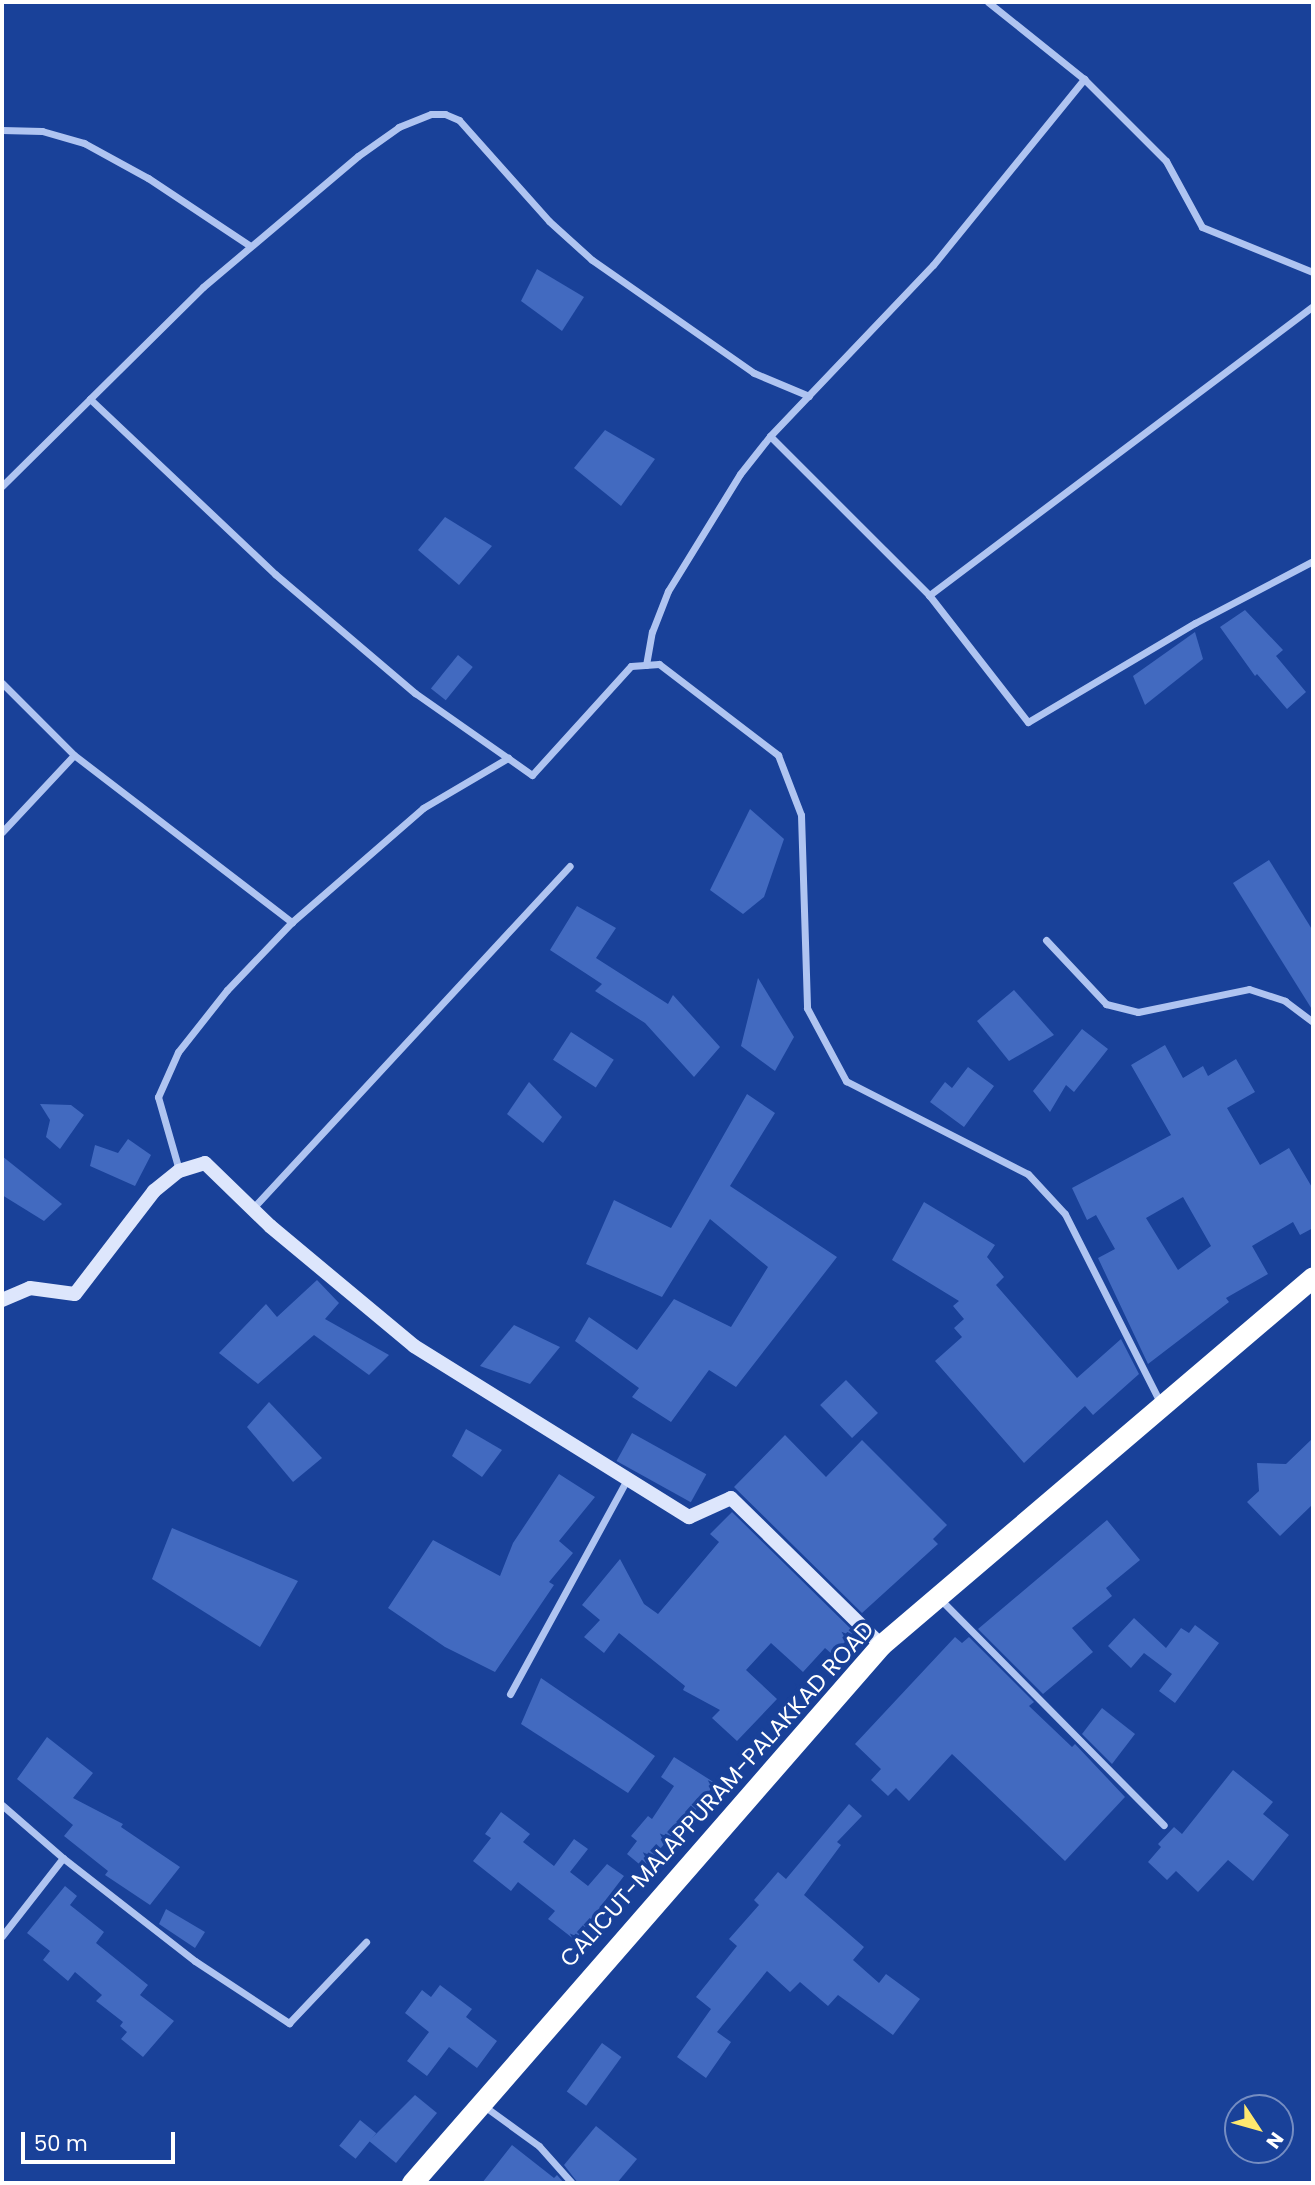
<!DOCTYPE html>
<html>
<head>
<meta charset="utf-8">
<style>
  body { margin:0 }
  #map { position:relative; width:1315px; height:2185px; overflow:hidden; background:#194199; font-family:Poppins,sans-serif }
  div>[style] { position:absolute }
  [style*='--x'] { left:calc(var(--x)*1px); top:calc(var(--y)*1px); width:calc(var(--w)*1px); rotate:calc(var(--a)*1deg) }
  .building>* { inset:0; background:#426ac0; transform-origin:0 0 }
  .street>* { height:7px; margin:-3.5px; padding:0 3.5px; transform-origin:3.5px; border-radius:3.5px; background:#afc4f1 }
  .secondary>* { height:14px; margin:-7px; padding:0 7px; transform-origin:7px; border-radius:7px; background:#dde6fc }
  .highway>* { height:21px; margin:-10.5px; padding:0 10.5px; transform-origin:10.5px; border-radius:10.5px; background:#fff }
  span { translate:-50% -50%; white-space:nowrap; text-align:center; line-height:1.15; -webkit-text-stroke:7px #194199; paint-order:stroke }
  .street-label { font-size:23px; color:#fff }
  .frame { position:absolute; inset:0; border:4px solid #fff; pointer-events:none }
  .north { position:absolute; left:1224px; top:2094px; width:70px; height:70px; box-sizing:border-box; background:#194199; border:2px solid #758dc2; border-radius:50%; rotate:126deg; font-size:19px; font-weight:700; line-height:28px; text-align:center; color:#fff }
  .north::after { content:''; display:block; margin:auto; width:24px; height:32px; background:#ffe86f; clip-path:polygon(50% 0,100% 100%,50% 72%,0 100%) }
  .scale { position:absolute; left:21px; top:2132px; width:154px; height:32px; box-sizing:border-box; border:4px solid #fff; border-top:0; padding-left:9px; font-size:21px; line-height:24px; white-space:nowrap; color:#fff; -webkit-text-stroke:5px #194199; paint-order:stroke }
</style>
</head>
<body>
<div id="map">
  <div class="building">
    <i style="clip-path:polygon(537px 269px,584px 297px,562px 331px,521px 301px)"></i>
    <i style="clip-path:polygon(605px 430px,655px 459px,621px 506px,574px 468px)"></i>
    <i style="clip-path:polygon(445px 517px,492px 546px,459px 585px,418px 550px)"></i>
    <i style="clip-path:polygon(1245px 610px,1283px 650px,1276px 656px,1306px 692px,1287px 709px,1257px 674px,1255px 676px,1220px 627px)"></i>
    <i style="clip-path:polygon(1195px 632px,1203px 659px,1145px 705px,1133px 676px)"></i>
    <i style="left:458px;top:655px;width:19px;height:43px;rotate:39deg"></i>
    <i style="clip-path:polygon(750px 809px,784px 839px,764px 897px,743px 914px,710px 890px)"></i>
    <i style="clip-path:polygon(1269px 860px,1313px 931px,1313px 1011px,1233px 883px)"></i>
    <i style="clip-path:polygon(577px 906px,616px 928px,596px 958px,668px 1004px,673px 995px,720px 1047px,694px 1077px,645px 1023px,595px 991px,602px 984px,550px 950px)"></i>
    <i style="clip-path:polygon(758px 978px,794px 1037px,775px 1071px,741px 1046px)"></i>
    <i style="clip-path:polygon(1014px 990px,1054px 1035px,1009px 1061px,977px 1021px)"></i>
    <i style="clip-path:polygon(1082px 1029px,1108px 1049px,1074px 1092px,1066px 1085px,1050px 1112px,1033px 1091px)"></i>
    <i style="left:571px;top:1032px;width:51px;height:33px;rotate:33deg"></i>
    <i style="clip-path:polygon(evenodd,1165px 1045px,1183px 1078px,1203px 1066px,1208px 1076px,1236px 1059px,1255px 1092px,1227px 1108px,1260px 1165px,1289px 1148px,1313px 1189px,1313px 1228px,1300px 1235px,1293px 1222px,1252px 1246px,1268px 1274px,1226px 1298px,1229px 1302px,1148px 1364px,1098px 1258px,1115px 1249px,1096px 1215px,1087px 1220px,1072px 1188px,1171px 1135px,1131px 1065px,1165px 1045px,1183px 1197px,1211px 1246px,1178px 1270px,1146px 1218px,1183px 1197px)"></i>
    <i style="clip-path:polygon(968px 1067px,994px 1086px,964px 1127px,930px 1102px,945px 1082px,952px 1088px)"></i>
    <i style="clip-path:polygon(529px 1082px,562px 1117px,543px 1143px,507px 1114px)"></i>
    <i style="clip-path:polygon(747px 1094px,775px 1113px,730px 1186px,837px 1257px,736px 1387px,709px 1370px,671px 1422px,632px 1397px,639px 1388px,575px 1341px,589px 1317px,637px 1350px,674px 1299px,731px 1327px,768px 1267px,710px 1219px,662px 1297px,586px 1264px,614px 1200px,671px 1228px)"></i>
    <i style="clip-path:polygon(40px 1104px,71px 1105px,84px 1115px,60px 1149px,46px 1137px,50px 1120px)"></i>
    <i style="clip-path:polygon(128px 1139px,151px 1155px,135px 1186px,90px 1166px,95px 1145px,118px 1153px)"></i>
    <i style="clip-path:polygon(2px 1156px,62px 1204px,44px 1221px,2px 1195px)"></i>
    <i style="clip-path:polygon(924px 1202px,995px 1245px,987px 1257px,1004px 1277px,996px 1285px,1077px 1378px,1121px 1339px,1139px 1374px,1093px 1415px,1085px 1406px,1024px 1463px,935px 1361px,962px 1337px,954px 1328px,964px 1319px,953px 1306px,959px 1301px,892px 1260px)"></i>
    <i style="clip-path:polygon(317px 1280px,339px 1303px,325px 1319px,389px 1355px,369px 1375px,314px 1335px,258px 1384px,219px 1353px,266px 1304px,277px 1317px)"></i>
    <i style="clip-path:polygon(514px 1325px,560px 1347px,530px 1384px,480px 1366px)"></i>
    <i style="left:846px;top:1380px;width:46px;height:36px;rotate:46deg"></i>
    <i style="clip-path:polygon(269px 1402px,322px 1458px,293px 1482px,247px 1427px)"></i>
    <i style="clip-path:polygon(466px 1429px,502px 1450px,482px 1477px,452px 1456px)"></i>
    <i style="left:632px;top:1433px;width:85px;height:32px;rotate:29deg"></i>
    <i style="clip-path:polygon(785px 1435px,826px 1477px,862px 1440px,947px 1525px,933px 1539px,938px 1544px,862px 1613px,734px 1487px)"></i>
    <i style="clip-path:polygon(1313px 1438px,1313px 1504px,1280px 1536px,1247px 1502px,1259px 1491px,1257px 1463px,1286px 1464px)"></i>
    <i style="clip-path:polygon(559px 1474px,595px 1497px,559px 1541px,573px 1553px,549px 1582px,554px 1585px,495px 1672px,445px 1647px,388px 1608px,433px 1540px,500px 1576px,513px 1543px)"></i>
    <i style="clip-path:polygon(732px 1512px,854px 1632px,833px 1655px,825px 1648px,803px 1672px,771px 1643px,746px 1670px,777px 1699px,737px 1741px,712px 1718px,720px 1710px,683px 1690px,685px 1686px,619px 1633px,604px 1653px,584px 1637px,600px 1620px,582px 1605px,620px 1559px,644px 1604px,658px 1614px,719px 1542px,710px 1534px)"></i>
    <i style="clip-path:polygon(1107px 1520px,1140px 1560px,1106px 1588px,1112px 1596px,1072px 1628px,1093px 1652px,1043px 1694px,978px 1629px)"></i>
    <i style="clip-path:polygon(172px 1528px,298px 1581px,260px 1647px,152px 1579px)"></i>
    <i style="clip-path:polygon(1134px 1618px,1166px 1648px,1181px 1628px,1189px 1633px,1195px 1625px,1219px 1643px,1175px 1703px,1159px 1691px,1172px 1674px,1144px 1653px,1131px 1668px,1108px 1646px)"></i>
    <i style="clip-path:polygon(955px 1637px,962px 1643px,969px 1637px,1034px 1702px,1029px 1706px,1072px 1747px,1075px 1744px,1125px 1797px,1065px 1861px,952px 1754px,909px 1801px,896px 1788px,888px 1796px,871px 1780px,881px 1769px,855px 1744px)"></i>
    <i style="clip-path:polygon(541px 1678px,655px 1756px,628px 1793px,521px 1724px)"></i>
    <i style="clip-path:polygon(1102px 1708px,1135px 1734px,1112px 1764px,1082px 1734px)"></i>
    <i style="clip-path:polygon(47px 1737px,93px 1773px,73px 1798px,123px 1824px,121px 1827px,180px 1867px,150px 1905px,105px 1875px,108px 1871px,64px 1836px,73px 1825px,17px 1779px)"></i>
    <i style="clip-path:polygon(674px 1757px,715px 1783px,685px 1825px,682px 1823px,644px 1868px,627px 1854px,637px 1841px,631px 1836px,648px 1816px,652px 1819px,674px 1786px,661px 1777px)"></i>
    <i style="clip-path:polygon(1233px 1770px,1273px 1802px,1263px 1814px,1289px 1835px,1253px 1881px,1228px 1860px,1198px 1892px,1176px 1871px,1167px 1880px,1148px 1862px,1161px 1847px,1158px 1844px,1174px 1827px,1182px 1834px)"></i>
    <i style="clip-path:polygon(849px 1804px,862px 1816px,837px 1842px,841px 1845px,804px 1895px,864px 1947px,853px 1960px,879px 1983px,886px 1974px,920px 1999px,893px 2035px,838px 1995px,828px 2006px,800px 1982px,790px 1992px,767px 1971px,717px 2032px,731px 2042px,706px 2078px,677px 2057px,711px 2009px,696px 1997px,737px 1946px,729px 1939px,759px 1905px,754px 1900px,778px 1872px,786px 1879px)"></i>
    <i style="clip-path:polygon(501px 1812px,530px 1834px,523px 1842px,554px 1866px,574px 1839px,588px 1849px,570px 1872px,588px 1886px,607px 1864px,624px 1876px,575px 1940px,548px 1919px,555px 1911px,518px 1882px,511px 1891px,473px 1861px,491px 1838px,485px 1834px)"></i>
    <i style="clip-path:polygon(65px 1886px,77px 1896px,70px 1905px,104px 1932px,96px 1943px,148px 1985px,140px 1995px,174px 2021px,143px 2057px,121px 2039px,127px 2032px,120px 2026px,123px 2022px,96px 2001px,102px 1995px,75px 1972px,68px 1981px,43px 1960px,50px 1951px,27px 1933px)"></i>
    <i style="clip-path:polygon(166px 1909px,205px 1932px,195px 1948px,159px 1924px)"></i>
    <i style="clip-path:polygon(440px 1985px,472px 2009px,466px 2017px,497px 2041px,477px 2068px,449px 2047px,427px 2076px,407px 2061px,429px 2032px,405px 2013px,422px 1990px,431px 1997px)"></i>
    <i style="left:602px;top:2043px;width:24px;height:60px;rotate:36deg"></i>
    <i style="clip-path:polygon(415px 2095px,437px 2113px,396px 2163px,369px 2141px)"></i>
    <i style="left:360px;top:2120px;width:21px;height:33px;rotate:39deg"></i>
    <i style="clip-path:polygon(596px 2126px,637px 2159px,617px 2183px,578px 2183px,564px 2165px)"></i>
    <i style="clip-path:polygon(512px 2145px,554px 2178px,557px 2175px,564px 2183px,482px 2183px)"></i>
  </div>
  <div class="street">
    <i style="--x:988;--y:2;--w:123;--a:38.7"></i>
    <i style="--x:2;--y:130;--w:40;--a:1.4"></i>
    <i style="--x:42;--y:131;--w:44;--a:15.9"></i>
    <i style="--x:84;--y:143;--w:73;--a:28.7"></i>
    <i style="--x:148;--y:178;--w:121;--a:33.6"></i>
    <i style="--x:1313;--y:306;--w:481;--a:143"></i>
    <i style="--x:929;--y:595;--w:161;--a:52.1"></i>
    <i style="--x:1028;--y:722;--w:194;--a:-30.7"></i>
    <i style="--x:1195;--y:623;--w:133;--a:-27.7"></i>
    <i style="--x:809;--y:396;--w:60;--a:-157.3"></i>
    <i style="--x:754;--y:373;--w:198;--a:-145.1"></i>
    <i style="--x:592;--y:260;--w:58;--a:-137.8"></i>
    <i style="--x:549;--y:221;--w:135;--a:-131.7"></i>
    <i style="--x:459;--y:120;--w:15;--a:-157"></i>
    <i style="--x:445;--y:114;--w:14;--a:180"></i>
    <i style="--x:431;--y:114;--w:35;--a:158"></i>
    <i style="--x:399;--y:127;--w:50;--a:144.7"></i>
    <i style="--x:358;--y:156;--w:203;--a:139.8"></i>
    <i style="--x:203;--y:287;--w:159;--a:135.3"></i>
    <i style="--x:90;--y:399;--w:255;--a:43.4"></i>
    <i style="--x:275;--y:574;--w:184;--a:40.4"></i>
    <i style="--x:415;--y:693;--w:143;--a:35"></i>
    <i style="--x:532;--y:775;--w:147;--a:-47.8"></i>
    <i style="--x:631;--y:666;--w:28;--a:-4"></i>
    <i style="--x:659;--y:664;--w:150;--a:37.4"></i>
    <i style="--x:778;--y:755;--w:64;--a:69"></i>
    <i style="--x:801;--y:815;--w:193;--a:88.2"></i>
    <i style="--x:807;--y:1008;--w:83;--a:61.9"></i>
    <i style="--x:846;--y:1081;--w:204;--a:27.1"></i>
    <i style="--x:1028;--y:1174;--w:54;--a:47.2"></i>
    <i style="--x:1065;--y:1214;--w:213;--a:63.2"></i>
    <i style="--x:770;--y:436;--w:225;--a:45"></i>
    <i style="--x:2;--y:486;--w:124;--a:-44.7"></i>
    <i style="--x:646;--y:665;--w:34;--a:-80"></i>
    <i style="--x:652;--y:632;--w:44;--a:-68.7"></i>
    <i style="--x:668;--y:591;--w:137;--a:-58.4"></i>
    <i style="--x:740;--y:474;--w:48;--a:-51.7"></i>
    <i style="--x:770;--y:436;--w:236;--a:-46.4"></i>
    <i style="--x:933;--y:265;--w:240;--a:-50.9"></i>
    <i style="--x:1084;--y:79;--w:116;--a:45"></i>
    <i style="--x:1166;--y:161;--w:75;--a:61.4"></i>
    <i style="--x:1202;--y:227;--w:120;--a:22.1"></i>
    <i style="--x:2;--y:683;--w:102;--a:45"></i>
    <i style="--x:74;--y:755;--w:275;--a:37.5"></i>
    <i style="--x:2;--y:832;--w:105;--a:-46.9"></i>
    <i style="--x:1046;--y:940;--w:88;--a:46.8"></i>
    <i style="--x:1106;--y:1004;--w:33;--a:14"></i>
    <i style="--x:1138;--y:1012;--w:113;--a:-11.7"></i>
    <i style="--x:1249;--y:989;--w:38;--a:18"></i>
    <i style="--x:1285;--y:1001;--w:35;--a:37"></i>
    <i style="--x:179;--y:1170;--w:76;--a:-106"></i>
    <i style="--x:158;--y:1097;--w:49;--a:-66"></i>
    <i style="--x:178;--y:1052;--w:79;--a:-51.7"></i>
    <i style="--x:227;--y:990;--w:94;--a:-46.3"></i>
    <i style="--x:292;--y:922;--w:174;--a:-41"></i>
    <i style="--x:423;--y:808;--w:99;--a:-30.5"></i>
    <i style="--x:253;--y:1208;--w:466;--a:-47.2"></i>
    <i style="--x:940;--y:1599;--w:318;--a:45.3"></i>
    <i style="--x:510;--y:1694;--w:243;--a:-61.4"></i>
    <i style="--x:2;--y:1805;--w:81;--a:41"></i>
    <i style="--x:2;--y:1936;--w:99;--a:-52"></i>
    <i style="--x:63;--y:1858;--w:167;--a:38"></i>
    <i style="--x:195;--y:1961;--w:113;--a:33.4"></i>
    <i style="--x:289;--y:2023;--w:112;--a:-46.5"></i>
    <i style="--x:484;--y:2106;--w:68;--a:36"></i>
    <i style="--x:539;--y:2146;--w:50;--a:48.3"></i>
  </div>
  <div class="secondary">
    <i style="--x:2;--y:1300;--w:30;--a:-23"></i>
    <i style="--x:30;--y:1288;--w:45;--a:7.6"></i>
    <i style="--x:75;--y:1294;--w:130;--a:-52.5"></i>
    <i style="--x:154;--y:1191;--w:32;--a:-39"></i>
    <i style="--x:179;--y:1171;--w:27;--a:-17"></i>
    <i style="--x:205;--y:1163;--w:91;--a:44.1"></i>
    <i style="--x:270;--y:1226;--w:187;--a:39.8"></i>
    <i style="--x:414;--y:1346;--w:324;--a:31.9"></i>
    <i style="--x:689;--y:1517;--w:46;--a:-24.3"></i>
    <i style="--x:731;--y:1498;--w:210;--a:44.4"></i>
  </div>
  <div class="highway">
    <i style="--x:412;--y:2183;--w:714;--a:-48.92"></i>
    <i style="--x:881;--y:1645;--w:567;--a:-40.43"></i>
  </div>
  <div class="street-label">
    <span style="left:717px;top:1794px;rotate:-48deg">CALICUT-MALAPPURAM-PALAKKAD ROAD</span>
  </div>
  <div class="frame"></div>
  <div class="north">N</div>
  <div class="scale">50 m</div>
</div>
</body>
</html>
